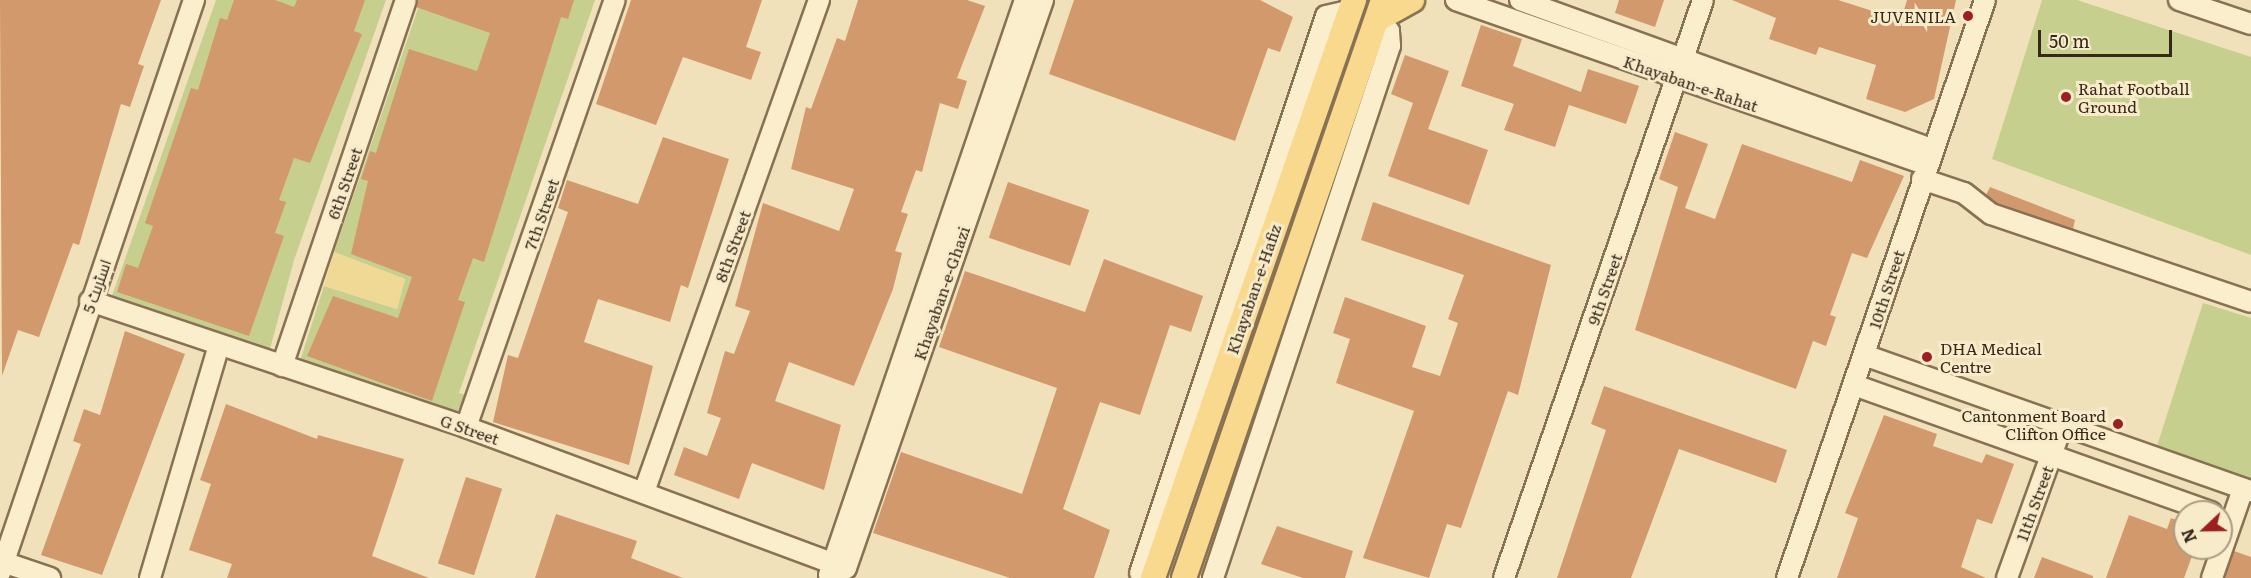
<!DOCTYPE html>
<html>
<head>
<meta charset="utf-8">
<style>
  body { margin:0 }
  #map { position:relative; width:2251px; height:578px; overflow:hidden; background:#f1e1ba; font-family:Literata,Cairo,serif }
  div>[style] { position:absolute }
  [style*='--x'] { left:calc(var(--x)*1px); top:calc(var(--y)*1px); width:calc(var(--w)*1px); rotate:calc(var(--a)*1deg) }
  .green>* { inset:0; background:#c6cf8e }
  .sand>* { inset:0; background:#f0d994 }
  .building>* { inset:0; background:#d2996c; transform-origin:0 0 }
  .roads { filter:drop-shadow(2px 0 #897153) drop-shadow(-2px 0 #897153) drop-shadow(0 2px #897153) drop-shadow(0 -2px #897153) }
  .minor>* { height:20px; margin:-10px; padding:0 10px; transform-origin:10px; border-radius:10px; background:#fbeecd }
  .major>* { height:24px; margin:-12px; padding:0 12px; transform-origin:12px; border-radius:12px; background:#f9d98d }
  .dots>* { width:16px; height:16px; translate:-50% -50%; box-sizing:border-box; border:3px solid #f8ebca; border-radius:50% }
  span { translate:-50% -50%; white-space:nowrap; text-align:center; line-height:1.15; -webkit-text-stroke:6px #f8ebca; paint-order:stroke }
  .poi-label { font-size:16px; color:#362819 }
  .right { translate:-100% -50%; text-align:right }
  .left { translate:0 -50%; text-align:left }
  .street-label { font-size:16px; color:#362819 }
  .north { position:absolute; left:2173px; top:500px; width:60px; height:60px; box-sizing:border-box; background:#f8ebca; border:2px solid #aa9d83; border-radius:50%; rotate:248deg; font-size:16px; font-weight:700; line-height:24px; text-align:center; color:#362819 }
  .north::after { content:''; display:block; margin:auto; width:21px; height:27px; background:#9c201f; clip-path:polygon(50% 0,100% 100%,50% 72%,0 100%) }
  .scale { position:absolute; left:2038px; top:30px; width:134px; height:27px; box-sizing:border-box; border:3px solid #362819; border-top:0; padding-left:8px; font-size:18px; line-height:21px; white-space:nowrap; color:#362819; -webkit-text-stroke:4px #f8ebca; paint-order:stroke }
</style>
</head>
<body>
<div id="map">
  <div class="green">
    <i style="clip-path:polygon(216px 0,386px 0,294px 260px,270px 349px,112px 296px)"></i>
    <i style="clip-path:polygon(421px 0,595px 0,459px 393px,466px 395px,458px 410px,444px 413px,299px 364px,324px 286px,397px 309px,405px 279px,334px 252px)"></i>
    <i style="clip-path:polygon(2042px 0,2077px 0,2251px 57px,2251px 255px,1992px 159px)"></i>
    <i style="clip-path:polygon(2203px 303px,2251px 318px,2251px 484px,2156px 449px)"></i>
  </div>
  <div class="sand">
    <i style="clip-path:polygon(334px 252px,405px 279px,397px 309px,324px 286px)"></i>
  </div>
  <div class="building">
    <i style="clip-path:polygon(0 0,161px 0,138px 64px,144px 66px,130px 107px,121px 104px,79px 245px,73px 243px,39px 337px,18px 330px,2px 376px)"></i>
    <i style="clip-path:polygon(234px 0,275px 0,294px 7px,297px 0,365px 0,354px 31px,362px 34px,310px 163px,294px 158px,279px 200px,286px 202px,275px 233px,284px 236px,249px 336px,117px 292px,126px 264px,138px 268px,153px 226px,145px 223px,191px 88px,198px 90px,220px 18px,227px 20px)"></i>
    <i style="clip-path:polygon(418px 0,574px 0,568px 19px,561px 17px,484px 262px,473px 258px,458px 300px,465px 302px,432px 401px,307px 356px,333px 296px,398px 318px,412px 277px,351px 254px,368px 181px,361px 179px,370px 151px,376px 153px,409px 49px,477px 71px,490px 33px,416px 7px)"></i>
    <i style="clip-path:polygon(631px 0,762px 0,746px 47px,761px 52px,751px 80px,683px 57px,656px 125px,596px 104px)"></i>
    <i style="clip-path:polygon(858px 0,967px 0,985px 6px,957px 78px,967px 81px,958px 109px,940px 103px,922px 172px,916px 170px,901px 212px,908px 214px,895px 251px,902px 253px,893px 289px,854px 386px,789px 362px,775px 401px,841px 425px,824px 490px,752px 463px,739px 499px,674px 475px,684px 447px,707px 456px,721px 418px,707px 413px,725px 351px,734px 354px,750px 311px,735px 306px,763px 203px,839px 231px,854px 189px,791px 169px,806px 107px,811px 109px,837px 38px,845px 41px)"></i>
    <i style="clip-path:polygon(1074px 0,1260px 0,1293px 17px,1280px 52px,1268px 48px,1235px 141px,1049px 74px)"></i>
    <i style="clip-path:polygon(1619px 0,1664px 0,1655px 27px,1615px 13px)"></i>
    <i style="clip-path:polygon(1732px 0,1838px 0,1901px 20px,1907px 0,1956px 0,1934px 99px,1905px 112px,1866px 99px,1876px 65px,1819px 47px,1816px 55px,1769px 39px,1776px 18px)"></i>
    <i style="clip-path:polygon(1481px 25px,1522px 39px,1513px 66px,1581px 92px,1588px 69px,1639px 86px,1626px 124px,1569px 105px,1555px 147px,1504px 130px,1514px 104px,1461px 86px)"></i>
    <i style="clip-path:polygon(1405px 55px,1449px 71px,1428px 129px,1488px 150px,1469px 205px,1388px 176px,1413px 103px,1391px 94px)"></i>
    <i style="clip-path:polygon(1675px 132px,1708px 144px,1685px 208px,1715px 219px,1742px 144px,1852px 182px,1860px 160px,1904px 176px,1867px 258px,1852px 253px,1830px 315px,1836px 317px,1826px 346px,1813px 341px,1796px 389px,1635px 330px,1678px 187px,1659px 179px)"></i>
    <i style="clip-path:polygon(663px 137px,729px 159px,688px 288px,681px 285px,670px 322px,598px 299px,584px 342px,653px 366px,629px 465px,493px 422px,508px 355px,518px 358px,568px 212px,558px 208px,567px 180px,638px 204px)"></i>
    <i style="left:1008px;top:182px;width:86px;height:59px;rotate:19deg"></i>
    <i style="clip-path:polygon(1990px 187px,2075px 220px,2073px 229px,1997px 203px,1986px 195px)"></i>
    <i style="clip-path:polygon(1373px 202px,1551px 265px,1518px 395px,1508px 391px,1461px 528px,1447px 524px,1429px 578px,1363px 558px,1414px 411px,1336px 383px,1350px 339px,1333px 333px,1345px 297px,1426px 326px,1412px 367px,1440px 376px,1458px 323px,1448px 319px,1464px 275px,1361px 240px)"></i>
    <i style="clip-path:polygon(1104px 259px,1203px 296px,1191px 332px,1170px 325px,1140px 415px,1100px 402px,1063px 509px,1110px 530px,1094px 578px,1010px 578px,873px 533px,901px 452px,1022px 494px,1057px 388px,939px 347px,965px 271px,1085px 312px)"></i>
    <i style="clip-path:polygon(125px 331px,185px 354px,102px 575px,41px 555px,81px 444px,73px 441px,84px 409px,100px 415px)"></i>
    <i style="clip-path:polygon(1604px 386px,1787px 450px,1776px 483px,1679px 449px,1631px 578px,1557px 578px,1606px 430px,1591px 424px)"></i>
    <i style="clip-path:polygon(226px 404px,317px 439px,318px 435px,404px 459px,372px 556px,429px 578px,227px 578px,232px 564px,189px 550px,211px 484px,200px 480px)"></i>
    <i style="clip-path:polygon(1884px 415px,1937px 434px,1933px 446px,1982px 463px,1986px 454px,2014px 464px,1992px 524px,1977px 519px,1961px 567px,1986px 578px,1837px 578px,1858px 518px,1845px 513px)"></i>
    <i style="left:466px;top:477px;width:38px;height:91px;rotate:18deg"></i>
    <i style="clip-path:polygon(556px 514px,637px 541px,631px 558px,683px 578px,535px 578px)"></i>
    <i style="clip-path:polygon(2129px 515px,2167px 529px,2171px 518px,2185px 523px,2185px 548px,2195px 548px,2184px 578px,2106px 578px)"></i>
    <i style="clip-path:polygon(1277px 526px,1353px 551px,1345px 578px,1303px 578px,1261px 564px)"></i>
    <i style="clip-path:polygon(2234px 551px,2251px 557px,2251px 578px,2225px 578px)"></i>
    <i style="clip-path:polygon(2042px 557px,2093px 576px,2093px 578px,2034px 578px)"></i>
  </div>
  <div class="roads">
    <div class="minor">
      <i style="--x:1456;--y:0;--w:499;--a:19.3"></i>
      <i style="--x:1520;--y:0;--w:438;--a:19.9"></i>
      <i style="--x:2179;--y:0;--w:76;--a:18.4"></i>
      <i style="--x:1922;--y:179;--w:44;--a:18.4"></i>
      <i style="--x:1964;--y:193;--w:34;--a:38"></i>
      <i style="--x:1991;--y:214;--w:274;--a:18.7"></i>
      <i style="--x:90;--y:301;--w:397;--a:18.5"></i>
      <i style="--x:466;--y:427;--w:405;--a:20.4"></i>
      <i style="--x:1864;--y:355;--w:410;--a:19.4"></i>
      <i style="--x:282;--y:366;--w:386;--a:-71.3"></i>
      <i style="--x:1854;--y:385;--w:379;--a:19.6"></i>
      <i style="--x:466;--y:427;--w:452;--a:-70.8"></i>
      <i style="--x:644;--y:492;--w:522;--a:-70.42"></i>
      <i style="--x:0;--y:561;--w:53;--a:18.8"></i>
      <i style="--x:0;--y:573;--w:605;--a:-71.3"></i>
      <i style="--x:1140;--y:573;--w:587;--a:-71.53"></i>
      <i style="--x:1326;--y:16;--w:26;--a:-13"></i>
      <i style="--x:829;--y:575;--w:607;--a:-71.18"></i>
      <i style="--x:150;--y:578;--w:243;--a:-73.5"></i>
      <i style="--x:831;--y:578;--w:18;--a:-34"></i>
      <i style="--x:846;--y:568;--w:601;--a:-70.87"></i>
      <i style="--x:1213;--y:578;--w:561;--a:-71.6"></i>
      <i style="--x:1390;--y:46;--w:15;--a:-94"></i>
      <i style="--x:1389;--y:31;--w:16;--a:-133"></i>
      <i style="--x:1504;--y:578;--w:611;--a:-71"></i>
      <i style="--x:1787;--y:578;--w:611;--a:-71.09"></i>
      <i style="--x:2007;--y:578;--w:159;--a:-70.2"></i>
      <i style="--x:2212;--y:578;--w:94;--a:-70.8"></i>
    </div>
    <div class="major">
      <i style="--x:1378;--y:19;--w:39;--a:-29"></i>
      <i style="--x:1153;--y:578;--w:612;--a:-70.82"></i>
      <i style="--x:1184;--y:578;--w:611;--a:-71"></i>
    </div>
  </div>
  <div class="dots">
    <i style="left:1968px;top:16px;background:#9c201f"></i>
    <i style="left:2066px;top:97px;background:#9c201f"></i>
    <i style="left:1927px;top:357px;background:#9c201f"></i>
    <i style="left:2118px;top:424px;background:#9c201f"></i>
  </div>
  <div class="poi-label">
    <span class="right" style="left:1956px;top:16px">JUVENILA</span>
    <span class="left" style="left:2078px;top:97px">Rahat Football<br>Ground</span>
    <span class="left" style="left:1940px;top:357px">DHA Medical<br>Centre</span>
    <span class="right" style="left:2106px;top:424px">Cantonment Board<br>Clifton Office</span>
  </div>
  <div class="street-label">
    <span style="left:1691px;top:83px;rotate:19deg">Khayaban-e-Rahat</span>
    <span style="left:344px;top:183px;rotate:-71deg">6th Street</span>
    <span style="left:541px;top:214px;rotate:-71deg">7th Street</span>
    <span style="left:732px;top:246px;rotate:-70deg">8th Street</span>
    <span style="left:96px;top:286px;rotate:-71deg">اسٹریٹ 5</span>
    <span style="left:1253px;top:289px;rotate:-71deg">Khayaban-e-Hafiz</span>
    <span style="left:1604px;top:289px;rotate:-71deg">9th Street</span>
    <span style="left:1886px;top:289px;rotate:-72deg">10th Street</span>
    <span style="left:941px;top:293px;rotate:-71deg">Khayaban-e-Ghazi</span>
    <span style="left:470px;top:429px;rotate:19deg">G Street</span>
    <span style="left:2034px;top:503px;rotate:-70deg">11th Street</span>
  </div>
  <div class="north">N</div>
  <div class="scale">50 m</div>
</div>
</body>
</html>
